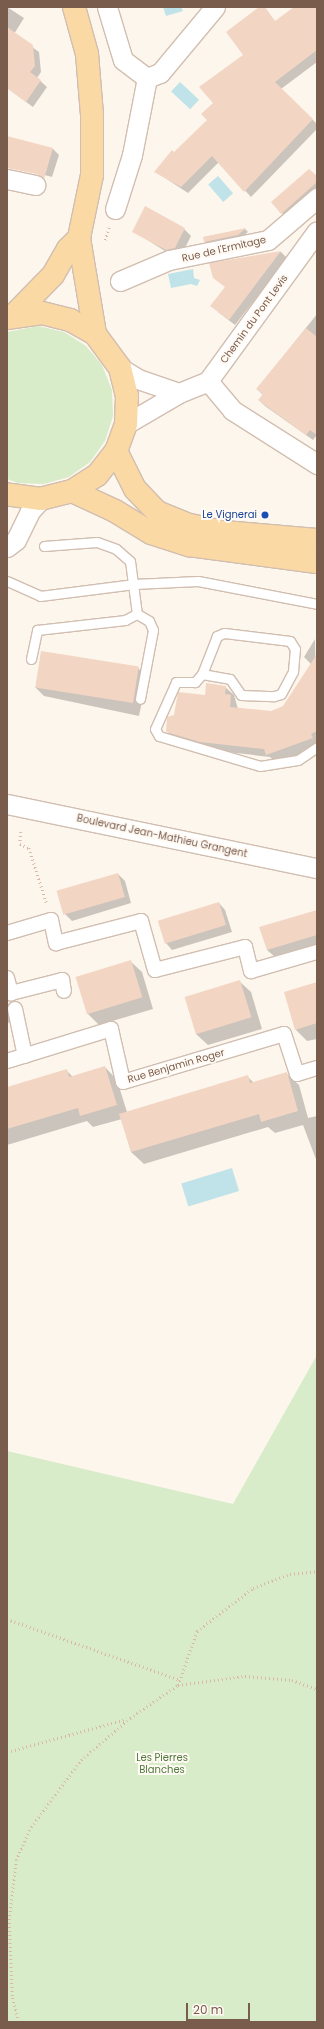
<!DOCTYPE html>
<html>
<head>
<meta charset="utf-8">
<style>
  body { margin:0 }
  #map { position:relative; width:324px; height:2029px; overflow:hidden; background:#fdf6ec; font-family:Poppins,sans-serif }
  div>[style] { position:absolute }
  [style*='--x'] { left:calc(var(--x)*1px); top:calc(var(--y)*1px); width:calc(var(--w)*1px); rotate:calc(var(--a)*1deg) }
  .green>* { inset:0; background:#d8ecc9 }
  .water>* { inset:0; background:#bfe3e8; transform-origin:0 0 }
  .shadow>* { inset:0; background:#0003 }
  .building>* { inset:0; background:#f3d5c3; transform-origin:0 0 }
  .path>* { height:2.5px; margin-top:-1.25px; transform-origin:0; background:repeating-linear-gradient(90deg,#d9b8a5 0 1px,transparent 0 4px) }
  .roads { filter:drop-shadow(1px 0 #d1beb0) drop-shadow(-1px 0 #d1beb0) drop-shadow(0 1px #d1beb0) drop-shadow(0 -1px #d1beb0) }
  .service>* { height:9px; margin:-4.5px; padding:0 4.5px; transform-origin:4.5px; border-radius:4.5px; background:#fff }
  .pedestrian>* { height:14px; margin:-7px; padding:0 7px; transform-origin:7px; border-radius:7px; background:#fff }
  .minor>* { height:19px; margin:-9.5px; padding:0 9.5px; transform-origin:9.5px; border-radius:9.5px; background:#fff }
  .primary>* { height:22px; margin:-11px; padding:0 11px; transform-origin:11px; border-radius:11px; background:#fbd9a5 }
  .dots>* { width:11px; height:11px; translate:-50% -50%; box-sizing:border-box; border:2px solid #fffaf3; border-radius:50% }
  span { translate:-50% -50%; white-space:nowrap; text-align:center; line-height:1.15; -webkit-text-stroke:4px #fffaf3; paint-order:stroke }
  .street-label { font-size:10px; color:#7a5c4d }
  .transit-label { font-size:10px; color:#164399 }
  .right { translate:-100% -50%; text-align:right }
  .park-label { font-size:10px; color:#537a41 }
  .frame { position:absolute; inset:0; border:8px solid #7a5c4d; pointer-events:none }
  .scale { position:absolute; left:186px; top:2003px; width:64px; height:18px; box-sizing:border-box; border:2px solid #7a5c4d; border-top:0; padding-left:5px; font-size:12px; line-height:14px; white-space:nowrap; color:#7a5c4d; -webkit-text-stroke:3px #fffaf3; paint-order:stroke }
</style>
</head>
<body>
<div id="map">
  <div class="green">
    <i style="clip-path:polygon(38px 326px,64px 332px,86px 346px,102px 365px,112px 390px,113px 416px,105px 441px,90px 462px,69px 477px,44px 484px,18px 483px,7px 479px,7px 332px)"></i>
    <i style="clip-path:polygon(317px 1355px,317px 2022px,7px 2022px,7px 1451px,233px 1504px)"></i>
  </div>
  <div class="water">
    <i style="clip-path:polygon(163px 7px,181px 7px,183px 11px,166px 16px)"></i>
    <i style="left:180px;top:82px;width:26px;height:13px;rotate:43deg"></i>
    <i style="left:218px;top:176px;width:23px;height:13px;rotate:49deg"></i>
    <i style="clip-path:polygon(193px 269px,194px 278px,200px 280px,197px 286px,191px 284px,171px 288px,168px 274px)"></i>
    <i style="left:232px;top:1168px;width:24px;height:53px;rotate:73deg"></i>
  </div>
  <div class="shadow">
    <i style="clip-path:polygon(7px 7px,24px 18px,14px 34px,39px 52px,41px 72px,37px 78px,47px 87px,33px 107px,7px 88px)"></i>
    <i style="clip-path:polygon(261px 7px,276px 22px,296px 7px,317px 7px,317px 62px,281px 89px,317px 124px,317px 129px,251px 197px,219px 162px,188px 193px,156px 172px,208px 120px,244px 55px)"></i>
    <i style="clip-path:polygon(7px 137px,53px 149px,59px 155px,52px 177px,7px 165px)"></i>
    <i style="clip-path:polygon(317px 177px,317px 197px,291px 222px,272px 203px)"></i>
    <i style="clip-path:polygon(184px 229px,191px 236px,182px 254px,173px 256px,133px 231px)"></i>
    <i style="clip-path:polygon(245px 229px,248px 232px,241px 238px,209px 245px,205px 241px,204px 237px)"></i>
    <i style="clip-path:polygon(281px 252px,287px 258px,235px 325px,218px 312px,226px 287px,211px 264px)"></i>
    <i style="clip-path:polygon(317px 314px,317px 435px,313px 440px,265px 406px,259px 400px,263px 395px,257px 389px)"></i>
    <i style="clip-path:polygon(315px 639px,317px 748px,276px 763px,270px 757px,210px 750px,175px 740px,167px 731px,175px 716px,225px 687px,234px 695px,238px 709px,271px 712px,284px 707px,311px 664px,304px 657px)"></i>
    <i style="clip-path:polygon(138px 668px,147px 677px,139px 716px,44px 696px,35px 687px)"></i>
    <i style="clip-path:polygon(118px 874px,125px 881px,131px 903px,72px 921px,65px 914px)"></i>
    <i style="clip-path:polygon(219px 903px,225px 910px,232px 932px,172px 950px,166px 943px)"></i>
    <i style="clip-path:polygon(317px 911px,317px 944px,274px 956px,267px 950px)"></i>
    <i style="clip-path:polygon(130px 961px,142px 972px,153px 1009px,99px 1025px,87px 1013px)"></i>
    <i style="clip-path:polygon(239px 981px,251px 992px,262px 1029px,208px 1045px,196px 1034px)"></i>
    <i style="clip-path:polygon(317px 983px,317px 1039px,307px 1041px,296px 1030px)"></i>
    <i style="clip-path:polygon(7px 1007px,11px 1022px,7px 1023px)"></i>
    <i style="clip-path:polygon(105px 1067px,117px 1080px,127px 1112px,247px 1076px,254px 1083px,286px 1073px,299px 1085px,308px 1118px,317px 1116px,317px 1162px,303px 1125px,275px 1133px,268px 1127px,144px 1164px,131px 1152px,122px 1119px,93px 1127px,87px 1121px,7px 1145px,7px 1088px,66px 1070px,73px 1077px)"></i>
  </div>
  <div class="building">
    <i style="clip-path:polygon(259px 7px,265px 7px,275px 21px,294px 7px,317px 7px,317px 50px,275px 82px,313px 119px,244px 192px,212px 156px,181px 187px,154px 172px,172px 150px,174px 152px,207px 120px,201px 114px,213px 103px,199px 87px,243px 55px,226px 32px)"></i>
    <i style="clip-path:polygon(7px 27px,33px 45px,35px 66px,30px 72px,41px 80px,26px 102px,7px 88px)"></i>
    <i style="clip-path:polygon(7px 136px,53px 148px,44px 179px,37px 174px,7px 168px)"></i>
    <i style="clip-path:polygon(309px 169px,317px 176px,317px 182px,281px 214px,271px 202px)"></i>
    <i style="clip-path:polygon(145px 206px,185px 228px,175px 248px,166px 250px,132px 232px)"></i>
    <i style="clip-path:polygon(246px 228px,238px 235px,204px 242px,203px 237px)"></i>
    <i style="clip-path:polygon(281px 251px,229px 320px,210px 306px,225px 287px,213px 278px,209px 263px)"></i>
    <i style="clip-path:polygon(306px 328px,317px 337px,317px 435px,310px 430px,306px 435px,258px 400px,263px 394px,256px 389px)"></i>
    <i style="left:41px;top:651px;width:99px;height:37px;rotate:9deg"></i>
    <i style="clip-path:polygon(317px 654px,317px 731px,311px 734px,313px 738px,266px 755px,264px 749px,200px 742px,166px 732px,167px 717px,174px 715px,178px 692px,205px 695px,206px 683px,226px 686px,225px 694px,231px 695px,230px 707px,271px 711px,283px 706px)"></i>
    <i style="left:118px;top:873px;width:25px;height:64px;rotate:74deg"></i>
    <i style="left:219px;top:902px;width:24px;height:64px;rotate:73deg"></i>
    <i style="clip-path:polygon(317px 910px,317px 935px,267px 950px,259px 927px)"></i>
    <i style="left:131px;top:960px;width:39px;height:58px;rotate:73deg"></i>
    <i style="left:240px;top:980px;width:39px;height:58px;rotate:73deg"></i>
    <i style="clip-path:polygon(317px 982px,317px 1023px,295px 1030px,284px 992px)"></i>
    <i style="clip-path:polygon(105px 1066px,117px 1105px,80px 1116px,78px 1108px,7px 1129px,7px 1087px,67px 1069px,69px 1077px)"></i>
    <i style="clip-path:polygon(287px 1072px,298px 1111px,261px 1122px,259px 1114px,131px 1152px,119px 1114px,248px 1075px,250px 1083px)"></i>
  </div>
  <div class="path">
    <i style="--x:105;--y:240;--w:14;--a:-73"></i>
    <i style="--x:21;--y:832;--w:12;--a:95"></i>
    <i style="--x:20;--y:844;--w:10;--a:24"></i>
    <i style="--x:29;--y:848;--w:59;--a:72.2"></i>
    <i style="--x:7;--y:1619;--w:183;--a:19.4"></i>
    <i style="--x:178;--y:1685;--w:68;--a:-7.7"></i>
    <i style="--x:245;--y:1676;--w:47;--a:4.9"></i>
    <i style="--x:292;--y:1680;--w:27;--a:20"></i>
    <i style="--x:7;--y:1752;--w:124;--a:-15.4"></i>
    <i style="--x:18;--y:2022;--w:27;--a:-103"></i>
    <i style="--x:12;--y:1996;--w:76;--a:-92.3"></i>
    <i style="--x:9;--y:1920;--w:60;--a:-83.3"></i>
    <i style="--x:16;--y:1860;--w:36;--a:-66"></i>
    <i style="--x:31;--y:1827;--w:84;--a:-53.3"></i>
    <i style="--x:81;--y:1760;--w:65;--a:-40.6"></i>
    <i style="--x:130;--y:1718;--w:58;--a:-34.5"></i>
    <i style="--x:178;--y:1685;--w:57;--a:-70.6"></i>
    <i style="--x:197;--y:1631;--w:71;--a:-37.5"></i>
    <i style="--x:253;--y:1588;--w:40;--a:-21"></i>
    <i style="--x:290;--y:1574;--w:27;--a:-6"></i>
  </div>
  <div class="roads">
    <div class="service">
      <i style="--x:44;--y:546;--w:53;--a:-4.3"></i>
      <i style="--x:97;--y:542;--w:20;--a:20"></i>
      <i style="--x:116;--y:549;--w:18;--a:41"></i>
      <i style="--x:130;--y:561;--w:53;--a:82.5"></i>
      <i style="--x:7;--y:581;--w:36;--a:24"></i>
      <i style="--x:40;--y:596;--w:95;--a:-7.3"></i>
      <i style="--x:134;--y:584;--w:64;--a:-2.7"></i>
      <i style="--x:198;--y:581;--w:121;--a:10.9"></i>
      <i style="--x:137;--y:614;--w:14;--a:30"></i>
      <i style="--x:149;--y:621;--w:10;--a:66"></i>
      <i style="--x:153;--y:630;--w:70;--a:100.7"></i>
      <i style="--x:31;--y:659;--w:30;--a:-78"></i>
      <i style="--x:37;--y:630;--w:89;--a:-6.5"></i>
      <i style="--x:125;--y:620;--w:13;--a:-27"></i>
      <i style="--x:202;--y:674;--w:28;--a:10"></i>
      <i style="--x:230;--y:679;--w:19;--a:55"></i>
      <i style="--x:241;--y:695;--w:33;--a:2"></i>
      <i style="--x:274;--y:696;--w:7;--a:-16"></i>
      <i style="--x:281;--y:694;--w:26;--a:-62"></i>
      <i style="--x:293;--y:671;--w:22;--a:-85"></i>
      <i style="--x:295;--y:649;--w:9;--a:-122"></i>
      <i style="--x:290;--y:641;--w:66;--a:-173.1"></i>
      <i style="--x:224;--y:633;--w:8;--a:157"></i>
      <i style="--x:217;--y:636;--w:41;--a:111.5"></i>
      <i style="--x:202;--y:674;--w:11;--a:131"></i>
      <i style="--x:195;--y:682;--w:19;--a:180"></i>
      <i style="--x:176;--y:682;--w:51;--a:114.1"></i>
      <i style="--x:155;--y:729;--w:8;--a:60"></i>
      <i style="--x:159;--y:736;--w:105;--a:16.5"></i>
      <i style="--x:260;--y:766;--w:38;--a:-9"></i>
      <i style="--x:298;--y:760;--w:23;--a:-34"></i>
    </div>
    <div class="pedestrian">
      <i style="--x:7;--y:933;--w:46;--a:-16.5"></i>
      <i style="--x:51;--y:920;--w:24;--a:78"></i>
      <i style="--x:56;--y:943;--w:88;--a:-14.5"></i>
      <i style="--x:141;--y:921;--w:51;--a:74.1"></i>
      <i style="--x:155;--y:970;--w:93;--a:-14.3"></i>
      <i style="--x:245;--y:947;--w:25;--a:76"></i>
      <i style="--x:251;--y:971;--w:69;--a:-16.1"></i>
      <i style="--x:7;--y:978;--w:16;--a:75"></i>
      <i style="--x:11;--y:993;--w:53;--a:-14.3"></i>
      <i style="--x:62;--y:980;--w:11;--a:80"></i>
      <i style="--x:15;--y:1009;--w:48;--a:78"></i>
      <i style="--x:7;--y:1061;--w:109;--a:-17.1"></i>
      <i style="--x:111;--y:1029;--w:54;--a:77.2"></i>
      <i style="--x:123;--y:1082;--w:168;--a:-16.6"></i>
      <i style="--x:284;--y:1034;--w:42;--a:72"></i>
      <i style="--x:297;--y:1074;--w:21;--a:-17"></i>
    </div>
    <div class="minor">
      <i style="--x:107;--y:7;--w:55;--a:73.2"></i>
      <i style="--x:123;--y:60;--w:30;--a:37"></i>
      <i style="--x:147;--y:78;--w:14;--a:-21"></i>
      <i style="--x:160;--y:73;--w:86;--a:-50.2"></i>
      <i style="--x:7;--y:179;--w:29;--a:12"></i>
      <i style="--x:115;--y:209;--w:57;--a:-72.5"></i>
      <i style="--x:132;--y:155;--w:78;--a:-79"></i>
      <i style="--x:120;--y:281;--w:53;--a:-23.2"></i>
      <i style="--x:169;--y:260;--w:101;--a:-11.4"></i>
      <i style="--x:268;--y:240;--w:65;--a:-40.6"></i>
      <i style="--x:120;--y:368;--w:21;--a:31"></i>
      <i style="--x:138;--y:379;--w:43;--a:18.9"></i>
      <i style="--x:179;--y:393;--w:61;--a:149.7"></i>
      <i style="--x:208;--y:381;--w:38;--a:50"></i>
      <i style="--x:232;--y:410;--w:101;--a:32.4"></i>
      <i style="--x:179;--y:393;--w:31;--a:-22"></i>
      <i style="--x:208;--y:381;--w:185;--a:-54"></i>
      <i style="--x:7;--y:547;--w:11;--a:-38"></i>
      <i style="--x:16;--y:540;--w:32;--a:-64"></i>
      <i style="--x:30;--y:511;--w:16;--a:-47"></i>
      <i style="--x:7;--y:804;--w:317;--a:11.7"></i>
    </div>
    <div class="primary">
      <i style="--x:74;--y:7;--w:49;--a:74.5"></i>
      <i style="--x:87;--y:54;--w:61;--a:85.3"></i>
      <i style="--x:92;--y:115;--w:60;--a:90"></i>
      <i style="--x:92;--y:175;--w:64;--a:101.7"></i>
      <i style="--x:79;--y:238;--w:97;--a:80.5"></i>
      <i style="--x:14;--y:315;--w:56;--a:-45.7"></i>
      <i style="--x:53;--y:275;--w:30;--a:-60"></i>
      <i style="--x:68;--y:249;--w:16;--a:-45"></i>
      <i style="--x:7;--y:318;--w:35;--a:-8"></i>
      <i style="--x:42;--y:313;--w:29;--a:14"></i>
      <i style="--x:70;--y:320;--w:29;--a:29"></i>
      <i style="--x:95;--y:334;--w:42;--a:53.7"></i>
      <i style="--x:120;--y:368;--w:29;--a:76"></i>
      <i style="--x:127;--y:396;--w:28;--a:92"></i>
      <i style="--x:126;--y:424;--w:29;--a:110"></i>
      <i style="--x:116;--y:451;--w:31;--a:128"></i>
      <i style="--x:97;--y:475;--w:30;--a:147"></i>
      <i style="--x:72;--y:491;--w:32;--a:166"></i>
      <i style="--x:41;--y:499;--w:34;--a:-172"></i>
      <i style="--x:116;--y:451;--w:42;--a:63.4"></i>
      <i style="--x:135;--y:489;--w:32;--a:46"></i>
      <i style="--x:157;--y:512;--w:35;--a:22"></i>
      <i style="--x:190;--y:525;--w:35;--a:12"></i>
      <i style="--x:224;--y:532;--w:93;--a:4.9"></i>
      <i style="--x:72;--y:491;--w:47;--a:24.9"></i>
      <i style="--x:115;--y:511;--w:42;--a:31.4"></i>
      <i style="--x:151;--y:533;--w:40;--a:18"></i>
      <i style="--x:189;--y:545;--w:129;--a:7.6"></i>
    </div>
  </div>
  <div class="dots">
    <i style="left:265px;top:515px;background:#1a4fb4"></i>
  </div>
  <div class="street-label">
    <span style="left:224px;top:249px;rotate:-13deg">Rue de l'Ermitage</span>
    <span style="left:254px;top:319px;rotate:-54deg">Chemin du Pont Levis</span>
    <span style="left:162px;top:836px;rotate:12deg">Boulevard Jean-Mathieu Grangent</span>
    <span style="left:176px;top:1066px;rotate:-16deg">Rue Benjamin Roger</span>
  </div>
  <div class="transit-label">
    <span class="right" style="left:257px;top:515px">Le Vignerai</span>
  </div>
  <div class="park-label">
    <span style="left:162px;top:1763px">Les Pierres<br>Blanches</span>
  </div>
  <div class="frame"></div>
  <div class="scale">20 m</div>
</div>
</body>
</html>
